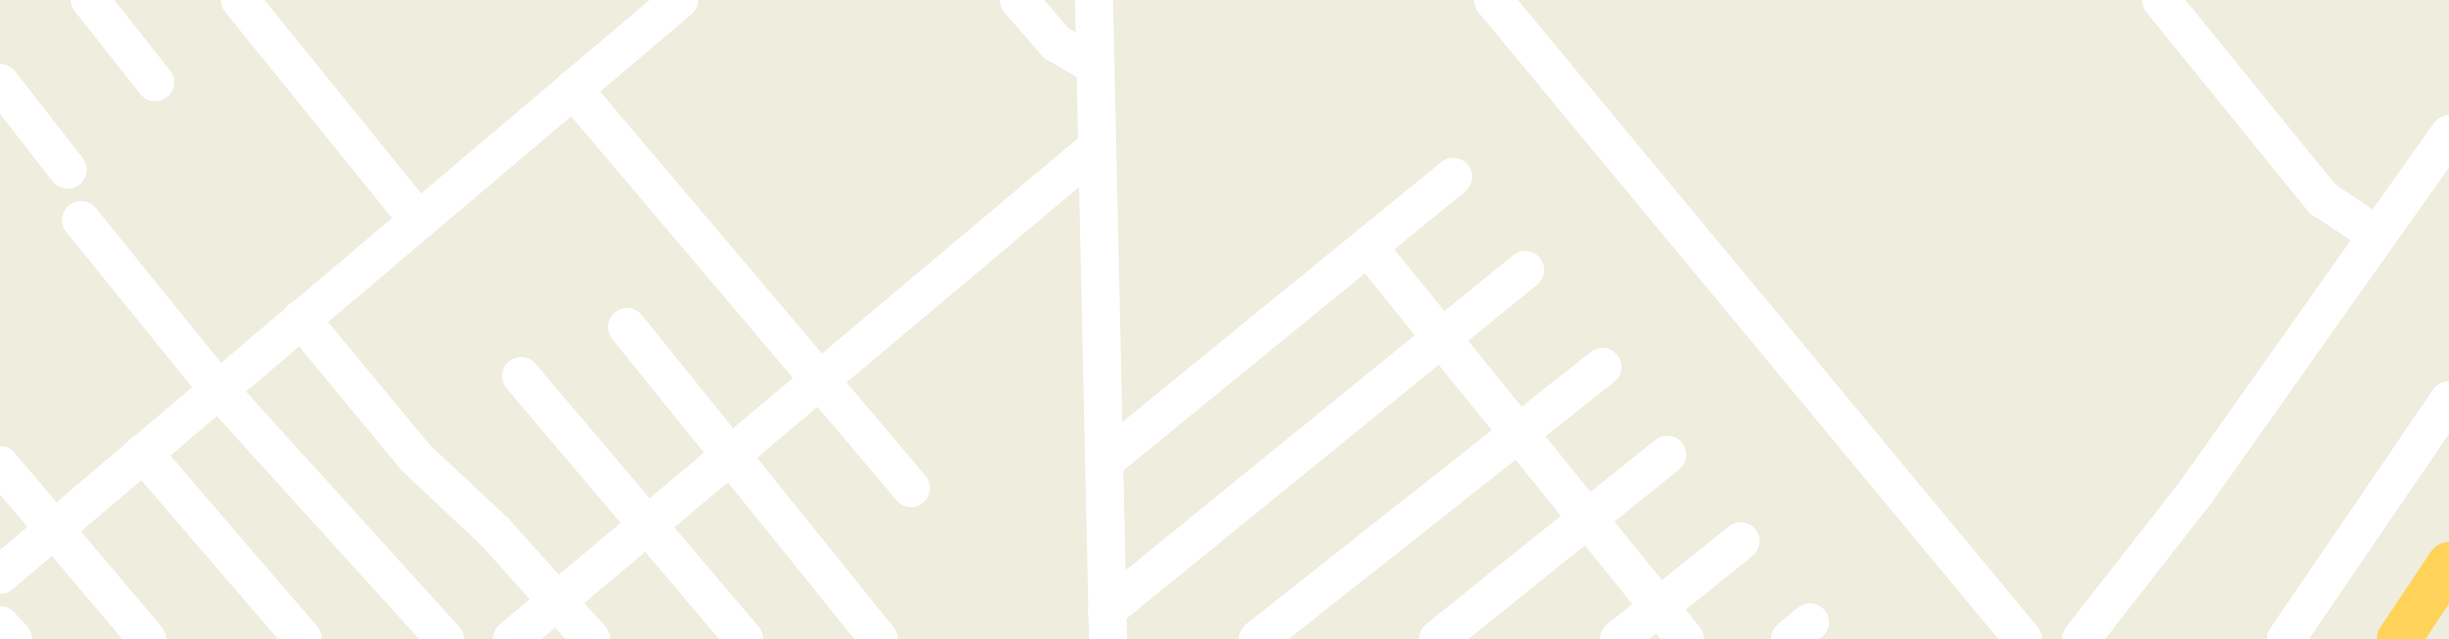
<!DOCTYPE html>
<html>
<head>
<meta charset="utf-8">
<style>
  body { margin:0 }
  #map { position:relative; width:2449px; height:639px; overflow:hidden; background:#efedde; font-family:"Alegreya Sans",sans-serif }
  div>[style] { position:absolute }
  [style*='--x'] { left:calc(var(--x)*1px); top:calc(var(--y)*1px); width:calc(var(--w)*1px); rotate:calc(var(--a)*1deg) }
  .minor>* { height:38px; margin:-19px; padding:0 19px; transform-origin:19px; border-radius:19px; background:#fff }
  .highway>* { height:44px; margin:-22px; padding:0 22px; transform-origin:22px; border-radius:22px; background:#ffd35a }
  span { translate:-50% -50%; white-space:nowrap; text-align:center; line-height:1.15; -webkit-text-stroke:6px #fff; paint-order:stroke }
</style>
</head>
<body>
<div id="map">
  <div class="minor">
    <i style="--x:90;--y:0;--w:105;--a:51.6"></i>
    <i style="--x:240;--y:0;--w:283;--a:51"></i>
    <i style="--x:1019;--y:0;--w:57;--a:49.3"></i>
    <i style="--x:1056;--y:43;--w:44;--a:30.1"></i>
    <i style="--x:1094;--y:0;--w:639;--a:88.74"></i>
    <i style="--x:1493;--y:0;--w:830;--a:50.33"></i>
    <i style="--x:2161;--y:0;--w:257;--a:50.9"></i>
    <i style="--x:2323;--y:199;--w:65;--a:33.7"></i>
    <i style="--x:0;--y:83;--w:110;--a:52"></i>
    <i style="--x:573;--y:89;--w:523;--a:49.73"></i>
    <i style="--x:81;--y:220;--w:218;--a:51"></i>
    <i style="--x:218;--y:389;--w:338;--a:47.8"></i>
    <i style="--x:1368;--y:247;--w:504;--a:51.04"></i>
    <i style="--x:301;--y:319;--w:180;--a:50.4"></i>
    <i style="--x:416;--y:458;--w:108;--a:43.1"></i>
    <i style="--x:495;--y:532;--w:144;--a:48.1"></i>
    <i style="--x:627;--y:327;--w:401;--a:51.1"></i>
    <i style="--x:521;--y:376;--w:345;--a:49.7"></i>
    <i style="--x:143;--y:453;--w:245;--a:49.3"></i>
    <i style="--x:1106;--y:460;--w:448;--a:-39.2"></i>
    <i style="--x:0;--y:465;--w:228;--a:49.8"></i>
    <i style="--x:0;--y:575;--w:890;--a:-40.26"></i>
    <i style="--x:1107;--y:610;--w:539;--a:-39.12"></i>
    <i style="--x:0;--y:625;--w:19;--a:47"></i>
    <i style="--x:512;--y:639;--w:763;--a:-40.06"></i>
    <i style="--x:1258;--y:639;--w:439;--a:-38.3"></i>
    <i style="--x:1438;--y:639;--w:294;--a:-38.8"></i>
    <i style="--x:1619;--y:639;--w:156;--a:-38.8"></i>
    <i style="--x:1790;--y:639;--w:26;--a:-40"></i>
    <i style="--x:2081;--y:639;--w:190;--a:-52"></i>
    <i style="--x:2198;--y:489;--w:435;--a:-54.7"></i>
    <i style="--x:2286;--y:639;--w:289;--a:-55.7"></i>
  </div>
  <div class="highway">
    <i style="--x:2399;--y:639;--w:90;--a:-56.3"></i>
  </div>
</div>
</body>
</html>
